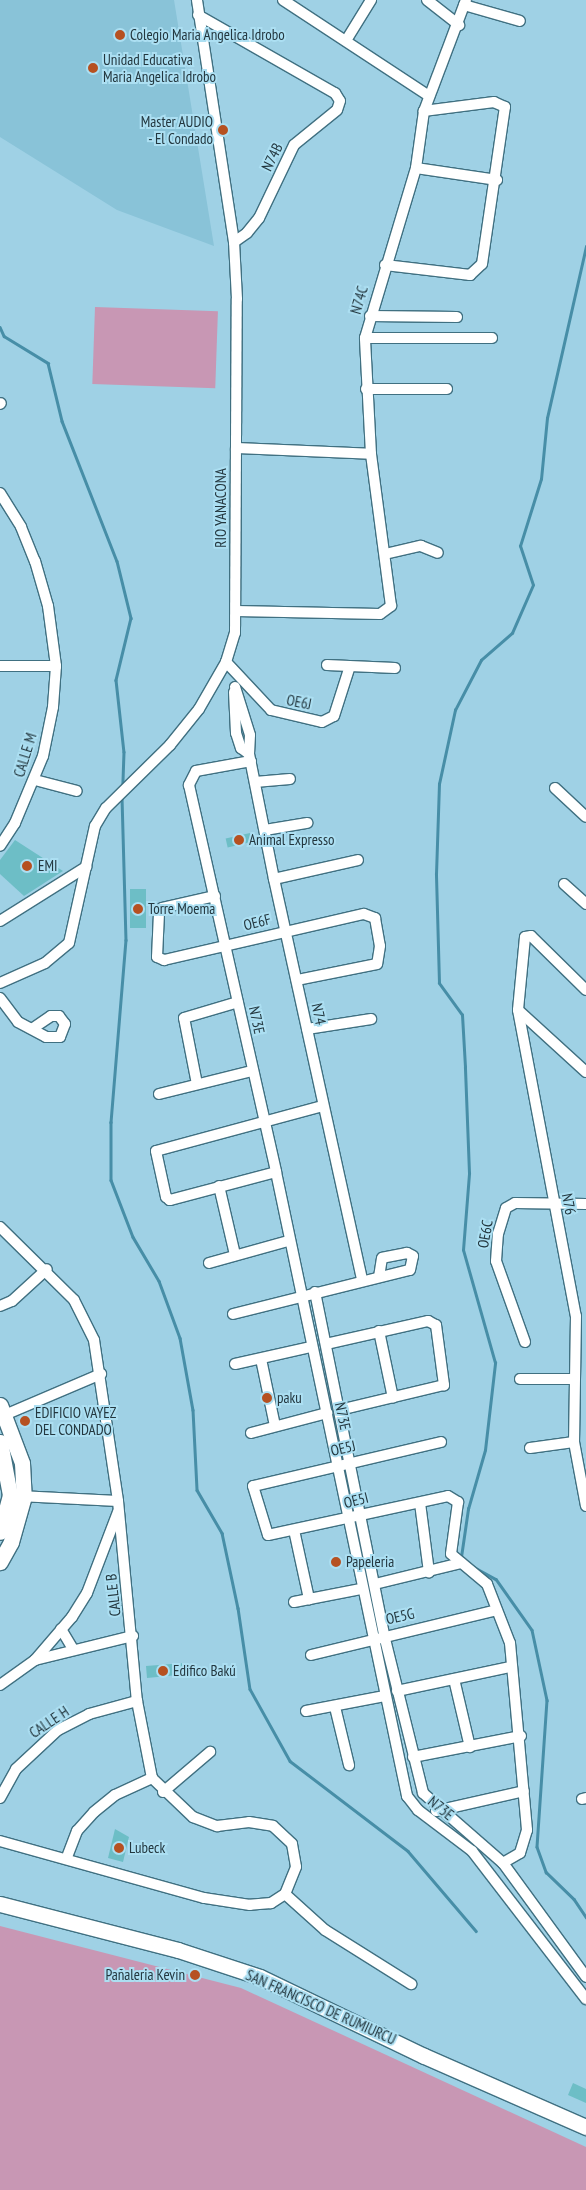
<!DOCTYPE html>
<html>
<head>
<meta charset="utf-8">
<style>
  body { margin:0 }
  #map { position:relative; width:586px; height:2190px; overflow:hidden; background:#9fd1e5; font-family:"PT Sans Narrow",sans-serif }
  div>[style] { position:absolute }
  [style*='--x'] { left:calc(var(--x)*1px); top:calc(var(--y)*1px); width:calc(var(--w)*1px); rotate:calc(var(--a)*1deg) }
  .built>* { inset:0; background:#89c3d8 }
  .green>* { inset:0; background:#c897b4; transform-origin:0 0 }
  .stream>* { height:2.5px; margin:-1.25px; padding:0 1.25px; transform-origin:1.25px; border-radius:1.25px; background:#478ea7 }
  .building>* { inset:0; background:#6dbec6; transform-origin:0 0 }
  .roads { filter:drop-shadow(1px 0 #407081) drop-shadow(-1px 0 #407081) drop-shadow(0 1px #407081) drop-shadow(0 -1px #407081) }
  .street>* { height:10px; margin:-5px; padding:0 5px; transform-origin:5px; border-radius:5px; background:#fff }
  .secondary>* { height:15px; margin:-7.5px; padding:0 7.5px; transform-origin:7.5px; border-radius:7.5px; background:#fff }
  .dots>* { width:14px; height:14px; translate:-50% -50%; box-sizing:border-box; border:2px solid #acdff2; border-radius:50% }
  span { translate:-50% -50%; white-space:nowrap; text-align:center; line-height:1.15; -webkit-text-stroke:4px #acdff2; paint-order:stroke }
  .poi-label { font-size:15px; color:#23373f }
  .left { translate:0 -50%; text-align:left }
  .right { translate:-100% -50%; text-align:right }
  .street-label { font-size:15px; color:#23373f }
</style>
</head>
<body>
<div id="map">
  <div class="built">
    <i style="clip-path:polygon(0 0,174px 0,214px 246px,117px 210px,0 137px)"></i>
  </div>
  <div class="green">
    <i style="left:95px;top:307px;width:123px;height:77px;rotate:2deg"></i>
    <i style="clip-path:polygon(0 1926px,241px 1988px,586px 2147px,586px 2190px,0 2190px)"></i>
  </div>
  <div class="stream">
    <i style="--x:0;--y:327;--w:10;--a:66"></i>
    <i style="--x:4;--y:336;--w:52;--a:31.5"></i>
    <i style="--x:48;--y:363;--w:60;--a:76.4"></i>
    <i style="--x:62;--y:421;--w:150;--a:68.6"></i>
    <i style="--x:117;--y:561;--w:59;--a:76.2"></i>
    <i style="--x:131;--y:618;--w:64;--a:103.6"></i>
    <i style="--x:116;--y:680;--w:72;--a:83.7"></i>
    <i style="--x:124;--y:752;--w:34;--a:92"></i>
    <i style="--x:122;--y:797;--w:143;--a:88.4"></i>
    <i style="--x:126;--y:940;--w:183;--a:94.7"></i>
    <i style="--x:111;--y:1122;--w:58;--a:90"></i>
    <i style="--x:111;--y:1180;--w:61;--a:68.9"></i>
    <i style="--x:133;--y:1237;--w:51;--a:59.4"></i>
    <i style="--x:159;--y:1281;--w:61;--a:69.8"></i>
    <i style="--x:180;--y:1338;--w:73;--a:79.8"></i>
    <i style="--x:193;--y:1410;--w:80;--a:87.1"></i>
    <i style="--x:197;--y:1490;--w:50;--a:59.8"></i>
    <i style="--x:222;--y:1533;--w:77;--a:78"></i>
    <i style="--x:238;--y:1608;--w:82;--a:81.6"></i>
    <i style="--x:250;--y:1689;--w:82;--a:60.9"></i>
    <i style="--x:290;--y:1761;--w:148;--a:37.3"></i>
    <i style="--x:408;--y:1851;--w:105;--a:49.6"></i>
    <i style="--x:461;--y:1557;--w:49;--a:-81.7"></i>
    <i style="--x:468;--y:1509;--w:61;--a:-73.9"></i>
    <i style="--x:485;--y:1450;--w:88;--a:-83.4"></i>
    <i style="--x:495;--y:1363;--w:117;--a:-105.8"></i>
    <i style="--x:463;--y:1250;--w:77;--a:-85.5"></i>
    <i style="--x:469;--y:1173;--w:106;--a:-92.2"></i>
    <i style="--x:465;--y:1067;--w:52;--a:-93.3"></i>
    <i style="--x:462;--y:1015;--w:39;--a:-126"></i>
    <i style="--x:439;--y:983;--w:109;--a:-91.6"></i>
    <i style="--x:436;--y:874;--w:90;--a:-88.1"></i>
    <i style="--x:439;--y:784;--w:76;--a:-77.8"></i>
    <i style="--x:455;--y:710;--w:56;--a:-62.5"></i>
    <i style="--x:481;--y:660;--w:41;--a:-41.1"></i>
    <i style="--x:512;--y:633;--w:52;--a:-66.4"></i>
    <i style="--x:533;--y:585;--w:41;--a:-108.4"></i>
    <i style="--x:520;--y:546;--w:70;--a:-72.6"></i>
    <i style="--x:541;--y:479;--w:61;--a:-84.4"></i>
    <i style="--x:547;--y:418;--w:176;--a:-77.2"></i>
    <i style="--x:474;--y:1567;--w:25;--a:29"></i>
    <i style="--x:496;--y:1579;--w:62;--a:54.8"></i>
    <i style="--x:532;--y:1630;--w:72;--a:77.9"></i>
    <i style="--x:547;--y:1700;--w:147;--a:93.9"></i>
    <i style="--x:537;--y:1847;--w:27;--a:70"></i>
    <i style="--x:546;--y:1872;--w:39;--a:44"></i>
    <i style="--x:574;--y:1899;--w:22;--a:56"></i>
  </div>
  <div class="building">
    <i style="left:250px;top:833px;width:9px;height:25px;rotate:77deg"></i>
    <i style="clip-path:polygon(15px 840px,63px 871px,24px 896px,0 874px,0 860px)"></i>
    <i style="left:130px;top:889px;width:16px;height:39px"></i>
    <i style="clip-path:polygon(184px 1663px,178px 1675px,147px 1678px,146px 1666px)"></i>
    <i style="clip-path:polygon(115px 1829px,129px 1837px,123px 1862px,108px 1858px)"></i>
    <i style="clip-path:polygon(573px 2083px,586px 2089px,586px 2103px,568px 2095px)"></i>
  </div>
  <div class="roads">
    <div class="street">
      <i style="--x:283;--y:0;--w:175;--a:33.3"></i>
      <i style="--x:427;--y:0;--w:41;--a:38"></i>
      <i style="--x:464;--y:5;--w:58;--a:15.9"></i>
      <i style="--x:198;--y:15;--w:158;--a:29.7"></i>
      <i style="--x:335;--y:93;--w:9;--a:58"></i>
      <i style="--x:340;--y:101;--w:9;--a:108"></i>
      <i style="--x:337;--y:110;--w:55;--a:140.9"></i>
      <i style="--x:294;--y:145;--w:81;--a:115.6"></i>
      <i style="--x:259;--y:218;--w:19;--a:129"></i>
      <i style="--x:247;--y:233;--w:16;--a:145"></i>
      <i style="--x:347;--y:39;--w:46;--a:-58.4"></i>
      <i style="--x:416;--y:168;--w:82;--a:8.4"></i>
      <i style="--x:385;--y:265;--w:86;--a:6.7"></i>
      <i style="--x:470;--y:275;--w:16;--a:-43"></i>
      <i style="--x:482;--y:264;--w:159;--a:-81.7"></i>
      <i style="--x:505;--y:107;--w:12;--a:-156"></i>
      <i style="--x:494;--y:102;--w:71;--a:172.7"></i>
      <i style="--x:370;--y:316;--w:87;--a:0.7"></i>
      <i style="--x:365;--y:338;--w:127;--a:0"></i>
      <i style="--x:366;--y:389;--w:81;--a:0"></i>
      <i style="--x:0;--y:404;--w:1;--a:-45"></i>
      <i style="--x:236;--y:448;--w:135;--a:2.5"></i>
      <i style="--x:0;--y:493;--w:40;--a:58"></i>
      <i style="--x:21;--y:527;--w:37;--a:68"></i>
      <i style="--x:35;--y:561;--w:47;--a:73.9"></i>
      <i style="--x:48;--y:606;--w:61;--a:82.4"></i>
      <i style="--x:56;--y:666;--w:41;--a:94.2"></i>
      <i style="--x:53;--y:707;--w:50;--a:101.5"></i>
      <i style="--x:43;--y:756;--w:73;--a:112.7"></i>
      <i style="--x:15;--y:823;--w:27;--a:123"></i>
      <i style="--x:385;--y:554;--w:37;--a:-13"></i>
      <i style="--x:421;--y:546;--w:18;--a:22"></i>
      <i style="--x:236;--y:611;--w:144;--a:1.2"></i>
      <i style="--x:380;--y:614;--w:14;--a:-36"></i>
      <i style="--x:391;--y:606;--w:153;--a:-97.5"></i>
      <i style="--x:371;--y:454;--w:116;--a:-93"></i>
      <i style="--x:365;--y:338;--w:177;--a:-73.3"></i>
      <i style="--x:416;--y:168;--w:58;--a:-82"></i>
      <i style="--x:424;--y:111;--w:119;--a:-69.3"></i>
      <i style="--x:226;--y:662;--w:66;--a:46.8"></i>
      <i style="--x:271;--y:710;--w:52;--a:13.2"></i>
      <i style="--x:322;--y:722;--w:13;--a:-27"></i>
      <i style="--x:334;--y:716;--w:52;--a:-72.3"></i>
      <i style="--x:327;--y:665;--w:68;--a:2.5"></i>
      <i style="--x:0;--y:666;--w:56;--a:0"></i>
      <i style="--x:235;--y:687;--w:50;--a:72.6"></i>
      <i style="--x:250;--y:735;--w:19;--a:93"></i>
      <i style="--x:249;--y:754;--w:127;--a:78.7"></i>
      <i style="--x:274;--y:879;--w:411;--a:77.6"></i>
      <i style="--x:234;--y:692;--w:41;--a:87.2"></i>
      <i style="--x:236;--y:733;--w:16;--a:72"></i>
      <i style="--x:241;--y:748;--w:10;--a:37"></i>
      <i style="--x:251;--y:761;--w:56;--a:169.7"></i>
      <i style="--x:196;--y:771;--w:16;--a:117"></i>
      <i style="--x:189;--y:785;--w:397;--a:77.3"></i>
      <i style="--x:276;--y:1172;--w:638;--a:78.14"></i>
      <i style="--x:407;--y:1796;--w:18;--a:52"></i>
      <i style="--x:418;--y:1810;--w:68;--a:37.2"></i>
      <i style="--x:472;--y:1851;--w:187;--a:52.4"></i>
      <i style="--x:35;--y:780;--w:43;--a:14.7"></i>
      <i style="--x:255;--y:782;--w:35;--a:-5"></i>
      <i style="--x:555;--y:788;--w:42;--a:43.1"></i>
      <i style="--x:265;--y:830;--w:43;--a:-9.5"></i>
      <i style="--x:274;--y:879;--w:86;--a:-12.7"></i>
      <i style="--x:564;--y:884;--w:30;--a:42"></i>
      <i style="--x:215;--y:896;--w:54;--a:167.2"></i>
      <i style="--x:162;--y:908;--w:6;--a:121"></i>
      <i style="--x:159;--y:913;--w:44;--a:92.6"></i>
      <i style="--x:157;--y:957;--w:8;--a:23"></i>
      <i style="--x:164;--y:960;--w:205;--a:-13"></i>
      <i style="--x:364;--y:914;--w:12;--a:20"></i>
      <i style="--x:375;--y:918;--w:28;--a:80"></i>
      <i style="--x:380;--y:946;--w:18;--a:99"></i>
      <i style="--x:377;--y:964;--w:82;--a:168.7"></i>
      <i style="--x:0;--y:921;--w:102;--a:-32.1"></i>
      <i style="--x:0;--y:983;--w:49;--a:-24"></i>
      <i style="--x:45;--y:963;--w:31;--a:-40"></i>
      <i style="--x:69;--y:943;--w:120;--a:-77.5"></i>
      <i style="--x:95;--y:826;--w:21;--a:-59"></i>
      <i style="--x:106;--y:808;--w:90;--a:-44.5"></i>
      <i style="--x:170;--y:745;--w:46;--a:-51.1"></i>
      <i style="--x:199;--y:709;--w:54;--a:-60.1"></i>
      <i style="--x:226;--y:662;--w:30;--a:-73"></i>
      <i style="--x:235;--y:633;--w:334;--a:-89.7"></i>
      <i style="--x:237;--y:299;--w:57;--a:-93"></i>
      <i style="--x:234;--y:242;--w:245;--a:-98.7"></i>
      <i style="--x:586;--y:990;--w:77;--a:-135.5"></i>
      <i style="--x:531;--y:936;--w:6;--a:171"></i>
      <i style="--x:525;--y:937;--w:73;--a:95.5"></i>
      <i style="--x:518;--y:1010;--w:311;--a:79.3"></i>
      <i style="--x:576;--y:1316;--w:126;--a:90.9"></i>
      <i style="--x:574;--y:1442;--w:65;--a:79.4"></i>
      <i style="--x:0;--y:998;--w:30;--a:53"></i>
      <i style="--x:18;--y:1022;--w:32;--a:28"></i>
      <i style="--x:46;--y:1037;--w:14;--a:0"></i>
      <i style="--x:60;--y:1037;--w:14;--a:-69"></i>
      <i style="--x:65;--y:1024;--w:10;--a:-127"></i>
      <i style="--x:59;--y:1016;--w:8;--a:180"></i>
      <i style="--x:51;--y:1016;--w:22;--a:146"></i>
      <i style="--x:518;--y:1010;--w:92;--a:42.4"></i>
      <i style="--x:307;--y:1029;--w:65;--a:-8.9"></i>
      <i style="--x:197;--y:1084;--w:67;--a:-101.1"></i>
      <i style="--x:184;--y:1018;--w:56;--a:-16.5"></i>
      <i style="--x:159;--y:1094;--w:96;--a:-13.9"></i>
      <i style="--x:276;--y:1172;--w:110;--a:165.2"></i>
      <i style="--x:170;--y:1200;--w:5;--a:-143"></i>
      <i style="--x:166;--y:1197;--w:47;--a:-102.3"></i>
      <i style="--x:156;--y:1151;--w:173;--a:-15.1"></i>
      <i style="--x:219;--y:1186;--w:71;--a:76.9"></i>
      <i style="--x:0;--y:1227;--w:104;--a:44.6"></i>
      <i style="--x:74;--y:1300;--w:45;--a:63.4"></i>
      <i style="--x:94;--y:1340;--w:163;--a:81.5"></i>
      <i style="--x:118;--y:1501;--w:201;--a:84.6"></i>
      <i style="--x:137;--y:1701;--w:78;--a:79"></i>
      <i style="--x:152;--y:1778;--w:57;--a:43.6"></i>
      <i style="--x:193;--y:1817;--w:26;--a:21"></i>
      <i style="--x:217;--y:1826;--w:32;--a:-7"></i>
      <i style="--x:249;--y:1822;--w:24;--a:9"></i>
      <i style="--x:273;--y:1826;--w:26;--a:43"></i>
      <i style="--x:292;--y:1844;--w:23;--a:80"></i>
      <i style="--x:296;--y:1867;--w:29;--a:112"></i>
      <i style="--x:285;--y:1894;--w:17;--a:147"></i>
      <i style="--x:271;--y:1903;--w:21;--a:175"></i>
      <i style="--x:250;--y:1905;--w:47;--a:-171.3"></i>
      <i style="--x:204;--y:1898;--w:212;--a:-164.4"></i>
      <i style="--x:209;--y:1263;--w:82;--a:-15.6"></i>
      <i style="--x:315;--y:1292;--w:350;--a:78.6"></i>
      <i style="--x:384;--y:1635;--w:163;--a:76.1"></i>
      <i style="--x:423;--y:1793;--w:106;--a:41.2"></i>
      <i style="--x:503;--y:1863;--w:141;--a:53.9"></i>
      <i style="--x:0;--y:1306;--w:13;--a:-23"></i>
      <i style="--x:12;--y:1301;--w:47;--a:-42.4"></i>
      <i style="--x:233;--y:1314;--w:182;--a:-14"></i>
      <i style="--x:410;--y:1270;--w:14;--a:-78"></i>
      <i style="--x:413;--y:1256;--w:7;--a:-153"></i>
      <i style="--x:407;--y:1253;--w:25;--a:169"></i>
      <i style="--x:382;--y:1258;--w:19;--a:99"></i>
      <i style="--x:379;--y:1331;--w:68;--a:78.2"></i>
      <i style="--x:525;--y:1342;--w:86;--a:-109.7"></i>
      <i style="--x:496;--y:1261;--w:27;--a:-86"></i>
      <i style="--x:498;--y:1234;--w:27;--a:-73"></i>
      <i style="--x:506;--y:1208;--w:10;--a:-29"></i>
      <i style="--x:515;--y:1203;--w:71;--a:0.8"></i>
      <i style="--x:326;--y:1344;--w:105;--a:-12.7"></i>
      <i style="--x:428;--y:1321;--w:9;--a:27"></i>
      <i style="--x:436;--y:1325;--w:61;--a:82.4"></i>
      <i style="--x:444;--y:1385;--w:107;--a:166.5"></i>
      <i style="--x:261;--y:1359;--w:68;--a:78.2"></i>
      <i style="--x:235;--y:1364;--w:78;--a:-12.6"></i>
      <i style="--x:520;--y:1379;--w:54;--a:0"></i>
      <i style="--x:0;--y:1417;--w:110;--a:-23.1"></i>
      <i style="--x:251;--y:1433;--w:79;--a:-14.7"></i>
      <i style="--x:441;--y:1442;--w:193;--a:166.8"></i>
      <i style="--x:253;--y:1486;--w:51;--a:73"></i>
      <i style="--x:268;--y:1535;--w:184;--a:-12.2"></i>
      <i style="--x:448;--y:1496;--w:12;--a:31"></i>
      <i style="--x:458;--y:1502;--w:52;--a:97.7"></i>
      <i style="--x:451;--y:1554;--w:47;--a:39.8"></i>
      <i style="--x:487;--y:1584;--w:63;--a:68.7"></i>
      <i style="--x:510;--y:1643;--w:188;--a:84.8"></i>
      <i style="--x:527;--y:1830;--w:24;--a:107"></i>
      <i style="--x:520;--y:1853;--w:20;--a:150"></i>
      <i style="--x:530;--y:1448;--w:44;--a:-7.8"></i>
      <i style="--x:19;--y:1496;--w:99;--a:2.9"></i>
      <i style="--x:420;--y:1503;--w:70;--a:82.6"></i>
      <i style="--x:294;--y:1530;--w:71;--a:77.7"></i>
      <i style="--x:375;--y:1584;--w:89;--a:-13.7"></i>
      <i style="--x:294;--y:1602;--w:68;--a:-11"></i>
      <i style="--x:61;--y:1629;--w:23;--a:59"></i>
      <i style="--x:311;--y:1655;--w:191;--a:-13.6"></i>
      <i style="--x:35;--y:1660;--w:57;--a:-49.3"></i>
      <i style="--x:72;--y:1617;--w:28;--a:-58"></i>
      <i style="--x:87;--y:1593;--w:87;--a:-69.1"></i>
      <i style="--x:454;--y:1679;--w:70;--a:76.8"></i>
      <i style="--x:0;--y:1685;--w:43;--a:-35.5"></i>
      <i style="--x:35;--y:1660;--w:101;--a:-13.8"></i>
      <i style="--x:397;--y:1691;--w:116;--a:-12"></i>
      <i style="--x:335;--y:1707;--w:60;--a:76.4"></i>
      <i style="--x:306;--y:1711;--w:80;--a:-10.8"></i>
      <i style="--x:413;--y:1757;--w:110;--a:-11"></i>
      <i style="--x:163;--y:1792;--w:62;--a:-40.4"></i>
      <i style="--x:0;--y:1798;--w:33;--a:-61"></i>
      <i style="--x:16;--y:1769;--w:57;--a:-42.9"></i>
      <i style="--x:58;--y:1730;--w:35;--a:-27"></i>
      <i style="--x:89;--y:1714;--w:50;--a:-15.2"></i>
      <i style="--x:582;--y:1799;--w:4;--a:-14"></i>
      <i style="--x:436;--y:1811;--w:90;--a:-12.8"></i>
      <i style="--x:67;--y:1857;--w:28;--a:-69"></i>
      <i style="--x:77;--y:1831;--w:25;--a:-48"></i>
      <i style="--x:94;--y:1812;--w:27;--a:-39"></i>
      <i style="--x:115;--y:1795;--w:41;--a:-24.7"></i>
      <i style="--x:285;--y:1894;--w:54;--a:42"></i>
      <i style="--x:325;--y:1930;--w:102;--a:32.1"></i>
    </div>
    <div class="secondary">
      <i style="--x:0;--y:1405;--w:62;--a:69.2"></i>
      <i style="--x:22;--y:1463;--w:33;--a:87"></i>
      <i style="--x:24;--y:1496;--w:48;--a:105.8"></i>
      <i style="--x:11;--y:1542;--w:23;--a:119"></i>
      <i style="--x:0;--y:1442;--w:54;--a:79.3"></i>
      <i style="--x:10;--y:1495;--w:38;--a:105"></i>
      <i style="--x:0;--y:1904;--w:184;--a:14.5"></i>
      <i style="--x:178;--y:1950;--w:86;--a:18.2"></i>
      <i style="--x:260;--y:1977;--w:182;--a:25.7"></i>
      <i style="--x:424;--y:2056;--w:177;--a:23.7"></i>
    </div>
  </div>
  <div class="dots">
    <i style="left:120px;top:35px;background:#b65121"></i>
    <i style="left:93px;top:68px;background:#b65121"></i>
    <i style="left:223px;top:130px;background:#b65121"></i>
    <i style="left:239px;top:840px;background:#b65121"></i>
    <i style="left:27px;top:866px;background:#b65121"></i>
    <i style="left:138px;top:909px;background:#b65121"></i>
    <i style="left:267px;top:1398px;background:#b65121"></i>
    <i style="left:25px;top:1421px;background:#b65121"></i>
    <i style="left:336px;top:1562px;background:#b65121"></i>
    <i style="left:163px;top:1671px;background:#b65121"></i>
    <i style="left:119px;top:1848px;background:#b65121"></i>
    <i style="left:195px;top:1975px;background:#b65121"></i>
  </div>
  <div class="poi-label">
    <span class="left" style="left:130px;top:35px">Colegio Maria Angelica Idrobo</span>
    <span class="left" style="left:103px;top:68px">Unidad Educativa<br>Maria Angelica Idrobo</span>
    <span class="right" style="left:213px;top:130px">Master AUDIO<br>- El Condado</span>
    <span class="left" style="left:249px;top:840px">Animal Expresso</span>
    <span class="left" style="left:38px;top:866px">EMI</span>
    <span class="left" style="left:148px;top:909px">Torre Moema</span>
    <span class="left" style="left:277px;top:1398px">paku</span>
    <span class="left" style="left:35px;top:1421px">EDIFICIO VAYEZ<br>DEL CONDADO</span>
    <span class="left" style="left:346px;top:1562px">Papeleria</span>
    <span class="left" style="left:173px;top:1671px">Edifico Bakú</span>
    <span class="left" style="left:129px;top:1848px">Lubeck</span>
    <span class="right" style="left:185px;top:1975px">Pañaleria Kevin</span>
  </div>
  <div class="street-label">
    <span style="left:272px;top:157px;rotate:-64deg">N74B</span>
    <span style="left:359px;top:300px;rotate:-74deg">N74C</span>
    <span style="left:221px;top:508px;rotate:-90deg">RIO YANACONA</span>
    <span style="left:299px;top:702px;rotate:11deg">OE6J</span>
    <span style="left:25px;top:755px;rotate:-73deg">CALLE M</span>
    <span style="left:257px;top:922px;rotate:-14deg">OE6F</span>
    <span style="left:319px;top:1014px;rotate:78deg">N74</span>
    <span style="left:257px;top:1020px;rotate:78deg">N73E</span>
    <span style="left:569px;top:1204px;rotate:79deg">N76</span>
    <span style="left:485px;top:1234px;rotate:-80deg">OE6C</span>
    <span style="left:343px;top:1416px;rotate:78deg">N73E</span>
    <span style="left:343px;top:1448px;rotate:-13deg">OE5J</span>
    <span style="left:356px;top:1500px;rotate:-14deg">OE5I</span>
    <span style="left:113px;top:1595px;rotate:-96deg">CALLE B</span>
    <span style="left:400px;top:1616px;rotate:-13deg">OE5G</span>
    <span style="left:49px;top:1722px;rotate:-34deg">CALLE H</span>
    <span style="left:441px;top:1808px;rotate:39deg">N73E</span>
    <span style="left:321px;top:2007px;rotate:24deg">SAN FRANCISCO DE RUMIURCU</span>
  </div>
</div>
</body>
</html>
